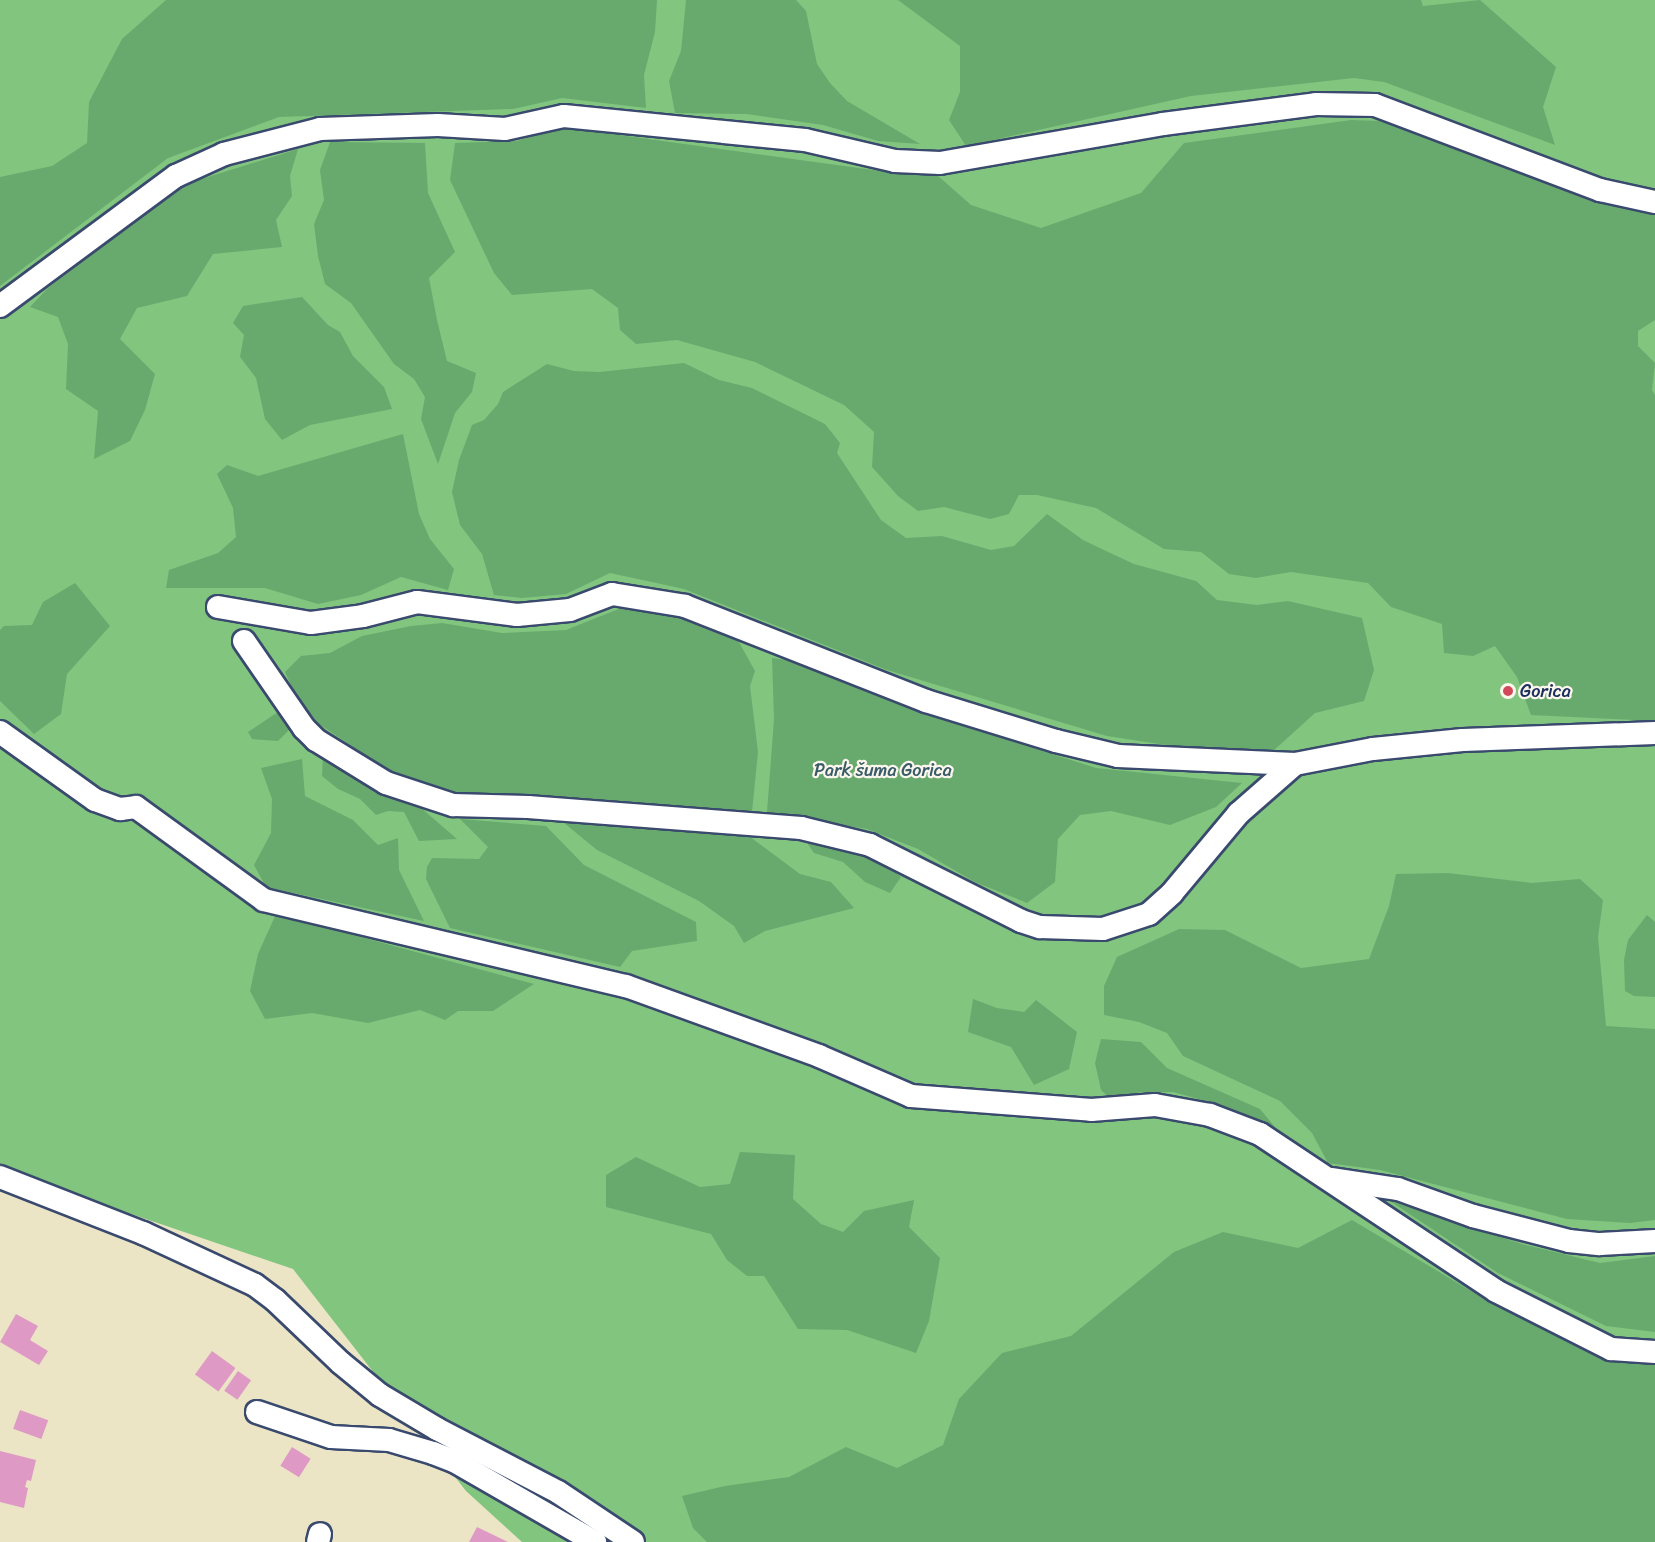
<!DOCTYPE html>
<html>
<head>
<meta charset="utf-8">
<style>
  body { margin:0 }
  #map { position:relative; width:1655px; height:1542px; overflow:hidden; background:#ebe5c6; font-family:Sriracha,sans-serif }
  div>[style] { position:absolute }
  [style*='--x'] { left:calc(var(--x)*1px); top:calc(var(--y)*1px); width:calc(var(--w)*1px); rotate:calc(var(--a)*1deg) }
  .green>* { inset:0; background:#81c57f }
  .forest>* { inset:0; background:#68aa6e }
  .building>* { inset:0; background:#de9ac4; transform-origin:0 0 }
  .roads { filter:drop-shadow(2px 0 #3a4a6e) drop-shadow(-2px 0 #3a4a6e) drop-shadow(0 2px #3a4a6e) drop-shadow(0 -2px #3a4a6e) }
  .minor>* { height:22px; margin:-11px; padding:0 11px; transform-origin:11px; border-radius:11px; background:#fff }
  .dots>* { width:16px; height:16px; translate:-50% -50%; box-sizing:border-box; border:3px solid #fbf7ec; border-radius:50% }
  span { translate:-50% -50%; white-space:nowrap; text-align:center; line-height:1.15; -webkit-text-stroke:4.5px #fbf7ec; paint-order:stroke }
  .poi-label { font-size:18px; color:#1b2f5e }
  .left { translate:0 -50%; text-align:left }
  .park-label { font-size:18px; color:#3a5c68 }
</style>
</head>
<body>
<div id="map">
  <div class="green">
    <i style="clip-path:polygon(0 0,1655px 0,1655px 1542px,522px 1542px,466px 1491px,293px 1269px,93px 1201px,0 1189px)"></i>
  </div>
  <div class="forest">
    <i style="clip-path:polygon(166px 0,657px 0,655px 32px,644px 75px,646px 108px,562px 98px,513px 109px,279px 117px,168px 158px,0 286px,0 177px,52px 166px,87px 143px,89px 102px,122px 39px)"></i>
    <i style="clip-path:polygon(686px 0,796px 0,806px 11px,817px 64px,830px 83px,847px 101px,920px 144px,878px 141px,823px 125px,746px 114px,675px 113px,669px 81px,681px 51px)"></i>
    <i style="clip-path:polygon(898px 0,1421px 0,1423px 6px,1480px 0,1556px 67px,1543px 107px,1555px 145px,1384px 82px,1354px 78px,1191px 96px,966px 146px,949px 120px,960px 92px,960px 46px)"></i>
    <i style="clip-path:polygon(1351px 120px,1380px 121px,1589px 198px,1655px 211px,1655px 320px,1638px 331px,1638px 346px,1655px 363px,1652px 390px,1655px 395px,1655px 721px,1531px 715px,1517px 677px,1495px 646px,1473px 656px,1444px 653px,1442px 624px,1391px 607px,1368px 583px,1291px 572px,1256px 578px,1229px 574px,1201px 552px,1164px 549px,1096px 508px,1037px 495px,1019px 495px,1009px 514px,990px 519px,944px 507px,918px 511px,898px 496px,872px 467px,874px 432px,844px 405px,755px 362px,677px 340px,636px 344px,620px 330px,618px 308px,592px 289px,512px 295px,494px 273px,450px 180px,455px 143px,517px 141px,562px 127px,895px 173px,937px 175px,971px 205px,1041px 228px,1141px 193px,1184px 143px)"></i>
    <i style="clip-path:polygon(330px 142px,425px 143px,428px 193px,455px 252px,429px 278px,437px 320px,447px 361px,476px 373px,472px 392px,455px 413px,438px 464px,421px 419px,425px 397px,414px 379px,394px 364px,351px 303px,325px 284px,318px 256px,314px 224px,324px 200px,320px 170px)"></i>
    <i style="clip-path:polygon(298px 149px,290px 176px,292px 196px,276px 220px,282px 247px,213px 254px,187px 296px,137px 308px,120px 339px,155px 374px,145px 410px,130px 441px,94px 459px,98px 411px,66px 389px,68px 344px,58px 317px,30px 307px,47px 289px,157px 202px,192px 182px)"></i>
    <i style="clip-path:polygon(302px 297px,328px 325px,340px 332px,353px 356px,384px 387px,392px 409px,310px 425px,282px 440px,265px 419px,256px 378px,240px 357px,244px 335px,233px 323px,243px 306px)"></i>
    <i style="clip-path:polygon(684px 363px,719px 380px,752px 388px,825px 424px,840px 443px,837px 453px,881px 520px,906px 538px,942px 536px,991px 550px,1014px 546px,1047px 514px,1083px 540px,1106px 551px,1134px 564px,1196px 581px,1217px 600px,1257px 605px,1288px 601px,1362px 618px,1374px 670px,1364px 701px,1315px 713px,1272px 752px,1179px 747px,1107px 736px,887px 670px,684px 589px,610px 573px,566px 594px,522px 598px,494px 595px,482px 554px,460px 525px,452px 492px,459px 460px,472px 425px,484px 420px,498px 404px,503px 392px,547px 364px,574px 371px,599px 372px)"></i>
    <i style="clip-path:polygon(403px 434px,419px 514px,430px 539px,454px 569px,448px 590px,401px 577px,361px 595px,318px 604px,265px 588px,166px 588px,169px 570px,218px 553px,236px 537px,233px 508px,217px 474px,227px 465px,258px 476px)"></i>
    <i style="clip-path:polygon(75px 583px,110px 626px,67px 674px,61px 714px,34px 734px,0 701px,0 630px,4px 626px,32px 625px,43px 602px)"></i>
    <i style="clip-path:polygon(621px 608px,675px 614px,735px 635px,755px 671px,750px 686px,758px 752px,752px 812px,466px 794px,422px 787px,385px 768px,319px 724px,296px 696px,285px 672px,301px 656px,330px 653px,362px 636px,411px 626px,442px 623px,502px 633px,566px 630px)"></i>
    <i style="clip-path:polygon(772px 658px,787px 660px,958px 724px,1096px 768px,1242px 783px,1216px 807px,1170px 825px,1111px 811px,1080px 815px,1058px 839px,1055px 882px,1027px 903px,975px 882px,918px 849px,867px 829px,767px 812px,774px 719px)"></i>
    <i style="clip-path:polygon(281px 710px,293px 726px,278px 741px,252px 739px,248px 732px)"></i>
    <i style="clip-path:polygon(323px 754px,348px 774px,384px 795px,413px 801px,457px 839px,419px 841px,404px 812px,388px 811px,376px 815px,360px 799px,338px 789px,322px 776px)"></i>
    <i style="clip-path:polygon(302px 759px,305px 796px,353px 820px,378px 845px,398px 838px,399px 870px,424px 921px,266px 887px,254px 865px,271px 833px,272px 799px,261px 768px)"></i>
    <i style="clip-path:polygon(558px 818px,742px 831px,800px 874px,831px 882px,854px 908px,765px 931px,744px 943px,734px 926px,699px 901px,597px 850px)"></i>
    <i style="clip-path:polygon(460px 819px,546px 826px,584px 865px,696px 922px,697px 941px,632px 951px,620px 967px,450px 928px,426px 879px,427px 867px,432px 858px,479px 859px,488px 847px)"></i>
    <i style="clip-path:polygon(805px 840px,877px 858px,901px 877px,890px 893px,865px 882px,843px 862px,814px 853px)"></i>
    <i style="clip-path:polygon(1448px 873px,1532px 883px,1580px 879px,1603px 900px,1598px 937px,1606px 1026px,1655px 1029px,1655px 1220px,1630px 1223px,1567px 1219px,1380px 1170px,1328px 1163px,1312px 1133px,1280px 1101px,1183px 1056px,1167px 1033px,1139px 1022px,1104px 1015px,1104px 986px,1117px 957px,1179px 929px,1225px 930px,1301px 968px,1369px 959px,1389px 906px,1396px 874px)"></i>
    <i style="clip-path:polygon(276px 914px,534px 984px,493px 1011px,458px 1011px,445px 1020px,420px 1010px,368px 1023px,312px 1013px,265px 1019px,250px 991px,258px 954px)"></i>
    <i style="clip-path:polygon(1647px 915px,1655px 922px,1655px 997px,1634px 996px,1625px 991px,1624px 960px,1628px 940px)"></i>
    <i style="clip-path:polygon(973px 999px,997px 1008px,1024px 1012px,1036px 1000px,1077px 1032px,1069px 1069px,1034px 1085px,1011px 1047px,968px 1032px)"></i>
    <i style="clip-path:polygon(1101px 1039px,1141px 1042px,1167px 1068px,1260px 1109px,1284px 1138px,1213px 1103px,1173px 1092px,1141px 1092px,1111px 1099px,1101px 1090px,1095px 1063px)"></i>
    <i style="clip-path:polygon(740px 1152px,795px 1155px,793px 1199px,821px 1224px,843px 1232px,864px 1211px,914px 1200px,909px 1227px,940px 1258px,929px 1321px,916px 1353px,847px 1330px,798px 1329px,764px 1276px,747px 1276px,727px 1260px,711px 1234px,606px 1207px,606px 1175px,636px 1157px,700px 1187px,730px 1184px)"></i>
    <i style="clip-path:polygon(1390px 1201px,1522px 1244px,1600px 1263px,1655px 1256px,1655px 1332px,1606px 1326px,1498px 1273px)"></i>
    <i style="clip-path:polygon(1352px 1220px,1491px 1303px,1601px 1358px,1655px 1362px,1655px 1542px,707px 1542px,693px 1528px,682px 1496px,725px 1486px,789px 1477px,846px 1447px,897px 1468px,943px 1445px,959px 1399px,1002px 1353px,1071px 1336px,1174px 1252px,1223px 1232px,1298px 1248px)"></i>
  </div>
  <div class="building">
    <i style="clip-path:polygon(16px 1314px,38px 1326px,30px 1340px,48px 1351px,39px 1365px,0 1342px)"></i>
    <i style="left:212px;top:1351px;width:29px;height:29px;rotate:36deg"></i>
    <i style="left:238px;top:1371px;width:16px;height:24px;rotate:35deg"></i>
    <i style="left:20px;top:1410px;width:30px;height:20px;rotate:20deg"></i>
    <i style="left:292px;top:1447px;width:22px;height:22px;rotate:32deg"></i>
    <i style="clip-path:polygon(0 1451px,36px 1460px,31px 1481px,27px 1480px,25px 1487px,28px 1488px,24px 1508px,0 1502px)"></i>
    <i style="clip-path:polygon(477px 1527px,508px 1542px,469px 1542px)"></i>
  </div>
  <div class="roads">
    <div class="minor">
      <i style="--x:0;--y:306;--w:219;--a:-36.5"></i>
      <i style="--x:176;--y:176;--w:53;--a:-24.6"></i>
      <i style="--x:224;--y:154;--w:99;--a:-14.6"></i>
      <i style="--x:320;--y:129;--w:118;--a:-1.9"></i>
      <i style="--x:438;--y:125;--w:67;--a:3.4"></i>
      <i style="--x:505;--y:129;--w:60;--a:-12.4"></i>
      <i style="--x:564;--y:116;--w:242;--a:5.7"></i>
      <i style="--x:805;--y:140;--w:92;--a:13.1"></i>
      <i style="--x:895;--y:161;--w:45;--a:2.5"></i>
      <i style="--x:940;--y:163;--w:226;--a:-9.9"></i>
      <i style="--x:1163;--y:124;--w:154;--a:-7.4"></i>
      <i style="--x:1316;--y:104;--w:59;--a:1"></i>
      <i style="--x:1375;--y:105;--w:241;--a:20.7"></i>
      <i style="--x:1600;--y:190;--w:56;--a:12.3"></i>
      <i style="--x:218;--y:607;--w:94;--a:9.8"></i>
      <i style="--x:311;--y:623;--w:52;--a:-7.7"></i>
      <i style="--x:363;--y:616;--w:56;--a:-14.5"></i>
      <i style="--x:417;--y:602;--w:101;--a:7.4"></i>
      <i style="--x:517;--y:615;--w:53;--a:-5.4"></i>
      <i style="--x:570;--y:610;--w:45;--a:-20.9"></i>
      <i style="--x:612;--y:594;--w:74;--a:9.3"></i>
      <i style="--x:685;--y:606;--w:259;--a:21.5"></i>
      <i style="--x:926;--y:701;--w:136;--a:17.1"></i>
      <i style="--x:1056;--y:741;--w:64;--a:13.6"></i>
      <i style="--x:1118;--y:756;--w:177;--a:2.6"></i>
      <i style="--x:1295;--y:764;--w:79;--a:-10.9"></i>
      <i style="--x:1373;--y:749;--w:90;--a:-5.7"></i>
      <i style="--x:1463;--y:740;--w:192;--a:-2.1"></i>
      <i style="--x:244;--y:641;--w:106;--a:55.4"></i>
      <i style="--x:304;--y:728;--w:17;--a:45"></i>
      <i style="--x:316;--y:740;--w:82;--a:31.6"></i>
      <i style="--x:386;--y:783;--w:71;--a:18.2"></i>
      <i style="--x:453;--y:805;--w:75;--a:1.5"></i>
      <i style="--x:528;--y:807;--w:274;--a:4.4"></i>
      <i style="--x:801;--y:828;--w:71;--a:13.8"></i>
      <i style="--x:870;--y:845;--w:169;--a:26.7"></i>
      <i style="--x:1021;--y:921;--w:20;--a:18"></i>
      <i style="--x:1040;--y:927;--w:63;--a:1.8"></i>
      <i style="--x:1103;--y:929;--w:48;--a:-18.1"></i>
      <i style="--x:1149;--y:914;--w:31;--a:-42"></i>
      <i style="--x:1172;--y:893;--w:104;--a:-50.1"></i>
      <i style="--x:1239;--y:813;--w:74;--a:-41.2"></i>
      <i style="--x:0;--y:732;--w:117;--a:35.6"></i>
      <i style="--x:95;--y:800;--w:27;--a:20"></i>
      <i style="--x:120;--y:809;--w:16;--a:-7"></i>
      <i style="--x:136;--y:807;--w:158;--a:36"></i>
      <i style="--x:264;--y:900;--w:372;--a:13.4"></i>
      <i style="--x:626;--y:986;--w:205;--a:19.9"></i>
      <i style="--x:819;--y:1056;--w:100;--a:23.5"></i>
      <i style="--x:911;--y:1096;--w:181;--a:4.4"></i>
      <i style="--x:1091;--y:1110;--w:64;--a:-4.5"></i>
      <i style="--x:1155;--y:1105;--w:56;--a:10.3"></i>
      <i style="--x:1210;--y:1115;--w:53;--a:20.8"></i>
      <i style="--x:1260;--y:1134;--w:283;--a:33.6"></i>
      <i style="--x:1496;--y:1291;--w:129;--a:26.8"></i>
      <i style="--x:1611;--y:1349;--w:44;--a:3.9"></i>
      <i style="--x:0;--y:1177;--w:154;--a:21.4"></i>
      <i style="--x:143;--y:1233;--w:123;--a:24.9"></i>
      <i style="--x:255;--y:1285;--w:25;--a:37"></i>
      <i style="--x:275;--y:1300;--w:91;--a:43.7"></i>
      <i style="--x:341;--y:1363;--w:50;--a:39.4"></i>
      <i style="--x:380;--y:1395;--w:66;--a:30.8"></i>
      <i style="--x:437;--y:1429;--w:136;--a:27.5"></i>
      <i style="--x:558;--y:1492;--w:90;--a:33.7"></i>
      <i style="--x:1331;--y:1179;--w:68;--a:8.5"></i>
      <i style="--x:1398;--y:1189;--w:80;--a:19.8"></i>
      <i style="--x:1473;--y:1216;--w:99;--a:14.6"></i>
      <i style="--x:1569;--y:1241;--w:31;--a:6"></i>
      <i style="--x:1600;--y:1244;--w:55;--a:-3.1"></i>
      <i style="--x:257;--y:1412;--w:78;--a:18.7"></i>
      <i style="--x:331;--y:1437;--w:58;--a:3"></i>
      <i style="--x:389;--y:1440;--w:46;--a:16.5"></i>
      <i style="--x:433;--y:1453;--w:22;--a:21"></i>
      <i style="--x:454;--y:1461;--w:163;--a:29.9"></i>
      <i style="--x:318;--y:1542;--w:8;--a:-76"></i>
    </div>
  </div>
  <div class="dots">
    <i style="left:1508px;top:691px;background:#d1495b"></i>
  </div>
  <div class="poi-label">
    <span class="left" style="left:1520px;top:691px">Gorica</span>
  </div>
  <div class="park-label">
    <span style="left:883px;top:770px">Park šuma Gorica</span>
  </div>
</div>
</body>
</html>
